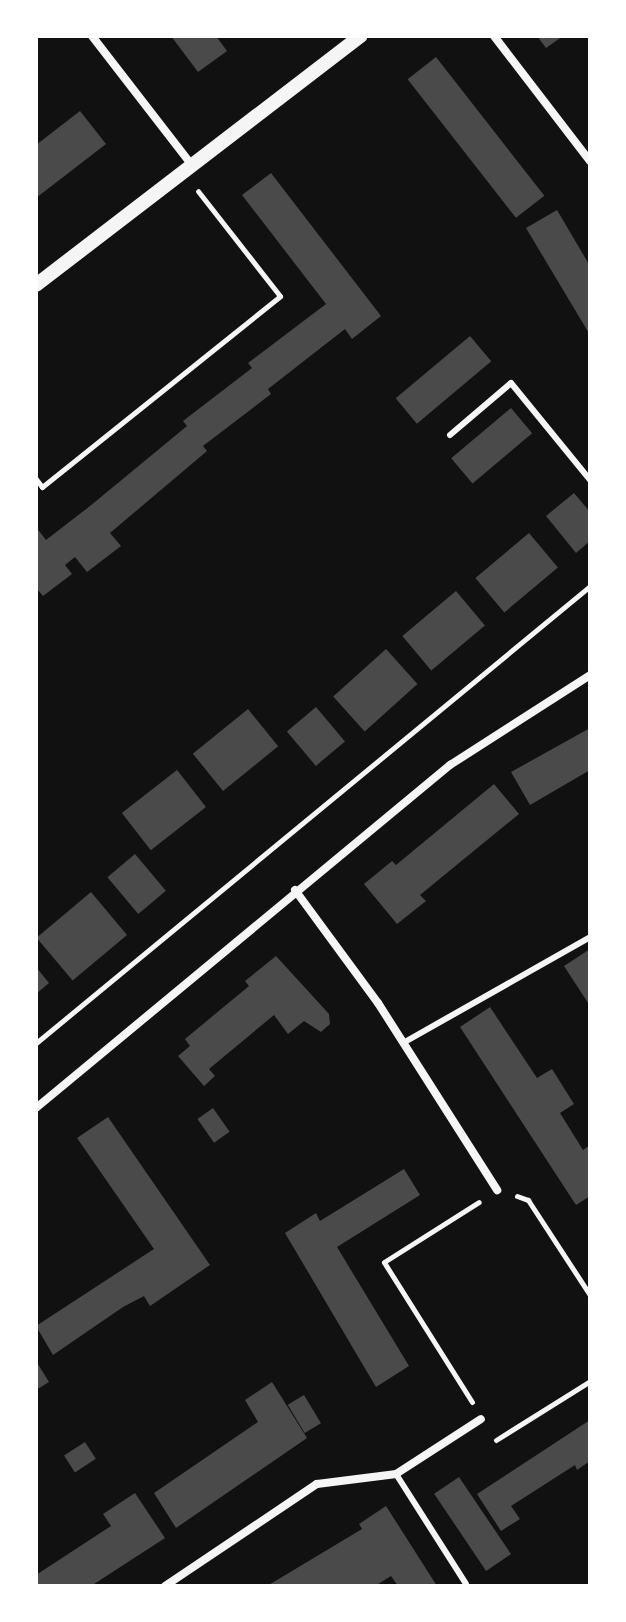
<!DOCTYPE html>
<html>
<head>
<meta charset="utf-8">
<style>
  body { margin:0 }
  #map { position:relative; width:626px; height:1622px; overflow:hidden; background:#111; font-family:"Archivo Narrow",sans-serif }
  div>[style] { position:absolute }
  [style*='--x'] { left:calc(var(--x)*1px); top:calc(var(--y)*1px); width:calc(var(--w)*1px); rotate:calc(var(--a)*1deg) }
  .building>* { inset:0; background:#4a4a4a; transform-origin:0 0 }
  .path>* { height:5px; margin:-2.5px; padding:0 2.5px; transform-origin:2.5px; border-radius:2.5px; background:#f5f5f5 }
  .service>* { height:6px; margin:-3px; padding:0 3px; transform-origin:3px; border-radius:3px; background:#f5f5f5 }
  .minor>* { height:8px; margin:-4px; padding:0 4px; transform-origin:4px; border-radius:4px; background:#f5f5f5 }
  .tertiary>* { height:14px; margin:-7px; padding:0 7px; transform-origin:7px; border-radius:7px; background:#f5f5f5 }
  span { translate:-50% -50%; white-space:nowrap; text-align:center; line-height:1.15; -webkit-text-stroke:6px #fff; paint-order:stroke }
  .frame { position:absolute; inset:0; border:38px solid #fff; pointer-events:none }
</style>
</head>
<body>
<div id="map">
  <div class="building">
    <i style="clip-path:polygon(171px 36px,216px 36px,227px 51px,198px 72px)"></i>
    <i style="clip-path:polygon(537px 36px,563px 36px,546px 48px)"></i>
    <i style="left:436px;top:57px;width:176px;height:36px;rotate:52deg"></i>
    <i style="clip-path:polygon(80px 111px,106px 144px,36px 198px,36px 145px)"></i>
    <i style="clip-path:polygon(271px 173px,381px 316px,352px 339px,345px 329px,268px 389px,271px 394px,203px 446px,207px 451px,110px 533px,121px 546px,87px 572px,75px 557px,65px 565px,72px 574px,43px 596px,36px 588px,36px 527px,46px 540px,90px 506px,187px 426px,183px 421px,252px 368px,248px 363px,326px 304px,242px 195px)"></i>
    <i style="clip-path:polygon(557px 210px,590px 266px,590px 335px,526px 228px)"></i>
    <i style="left:470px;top:336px;width:33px;height:97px;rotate:50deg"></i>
    <i style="left:511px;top:408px;width:33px;height:78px;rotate:50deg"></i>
    <i style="clip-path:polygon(574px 493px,590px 512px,590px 541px,576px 553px,546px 516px)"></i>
    <i style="left:529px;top:533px;width:45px;height:70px;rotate:50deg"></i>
    <i style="left:456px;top:591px;width:45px;height:70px;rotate:50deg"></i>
    <i style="left:386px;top:649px;width:47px;height:71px;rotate:48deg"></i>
    <i style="left:316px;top:707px;width:45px;height:38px;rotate:50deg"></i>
    <i style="left:248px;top:709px;width:48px;height:71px;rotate:51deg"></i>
    <i style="clip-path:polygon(590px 728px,590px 770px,530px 805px,511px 772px)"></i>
    <i style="left:177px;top:770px;width:47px;height:70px;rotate:52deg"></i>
    <i style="clip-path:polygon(494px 784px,519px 814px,420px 895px,426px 901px,397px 924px,364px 884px,392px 861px,396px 865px)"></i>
    <i style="left:135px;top:854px;width:48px;height:36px;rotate:50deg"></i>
    <i style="left:91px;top:892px;width:56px;height:71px;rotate:50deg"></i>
    <i style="clip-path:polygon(590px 949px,590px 1006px,564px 966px)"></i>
    <i style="clip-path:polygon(276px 956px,329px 1014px,330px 1024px,321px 1032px,304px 1021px,288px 1034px,274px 1015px,209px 1069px,215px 1076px,204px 1086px,178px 1056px,190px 1046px,185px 1039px,249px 986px,245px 981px)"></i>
    <i style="clip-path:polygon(36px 967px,49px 983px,36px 994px)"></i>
    <i style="clip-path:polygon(490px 1007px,537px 1078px,552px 1069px,574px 1104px,560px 1113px,583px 1150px,590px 1145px,590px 1196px,576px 1205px,460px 1027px)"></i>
    <i style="left:213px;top:1108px;width:29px;height:19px;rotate:55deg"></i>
    <i style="clip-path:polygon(108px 1117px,210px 1265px,150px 1306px,144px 1296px,123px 1307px,53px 1355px,36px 1326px,154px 1249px,77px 1138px)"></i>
    <i style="clip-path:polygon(404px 1169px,420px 1195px,337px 1247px,409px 1366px,376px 1387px,285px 1233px,316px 1213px,320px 1221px)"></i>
    <i style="clip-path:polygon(36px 1361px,49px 1382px,36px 1390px)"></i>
    <i style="clip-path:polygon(272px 1382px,307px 1438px,176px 1528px,154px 1493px,258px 1422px,245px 1400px)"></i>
    <i style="left:304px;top:1395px;width:33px;height:19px;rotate:59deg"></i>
    <i style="clip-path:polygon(590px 1420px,590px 1461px,577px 1470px,575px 1465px,511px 1506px,520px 1519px,501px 1531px,477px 1494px)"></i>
    <i style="left:85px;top:1442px;width:20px;height:25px;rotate:57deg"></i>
    <i style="left:459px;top:1477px;width:93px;height:30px;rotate:56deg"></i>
    <i style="clip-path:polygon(135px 1493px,165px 1538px,91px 1586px,36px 1586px,36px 1575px,111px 1526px,103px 1514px)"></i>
    <i style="clip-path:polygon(386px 1506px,437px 1586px,398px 1586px,391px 1576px,375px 1586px,267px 1586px,362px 1529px,359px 1524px)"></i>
  </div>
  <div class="path">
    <i style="--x:36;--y:479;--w:10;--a:53"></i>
    <i style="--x:42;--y:487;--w:305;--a:-38.7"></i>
    <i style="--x:280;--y:296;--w:133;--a:-128"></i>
    <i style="--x:36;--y:1043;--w:718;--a:-39.52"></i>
    <i style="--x:517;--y:1196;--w:12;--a:20"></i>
    <i style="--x:528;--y:1200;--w:113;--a:56.9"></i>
    <i style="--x:472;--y:1402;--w:165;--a:-122.2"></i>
    <i style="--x:384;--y:1262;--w:112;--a:-32.3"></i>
    <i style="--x:496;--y:1440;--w:111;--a:-32.1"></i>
  </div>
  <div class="service">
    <i style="--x:450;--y:435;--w:80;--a:-40.4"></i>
    <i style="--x:511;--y:383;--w:125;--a:50.8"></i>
    <i style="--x:403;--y:1043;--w:215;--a:-29.5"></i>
    <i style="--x:396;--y:1474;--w:130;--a:57.5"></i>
  </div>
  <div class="minor">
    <i style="--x:92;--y:36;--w:162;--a:52.3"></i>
    <i style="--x:494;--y:36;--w:158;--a:52.5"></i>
    <i style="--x:295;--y:890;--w:140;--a:53.7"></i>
    <i style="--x:378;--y:1003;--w:222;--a:57.5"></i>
    <i style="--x:36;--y:1108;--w:538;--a:-39.64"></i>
    <i style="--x:450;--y:765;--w:166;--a:-32.7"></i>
    <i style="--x:165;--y:1586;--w:183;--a:-33.9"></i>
    <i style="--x:317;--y:1484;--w:80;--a:-7.2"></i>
    <i style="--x:396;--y:1474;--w:101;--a:-32.9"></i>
  </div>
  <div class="tertiary">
    <i style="--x:36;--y:285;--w:409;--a:-37.5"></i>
  </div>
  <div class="frame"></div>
</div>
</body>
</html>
